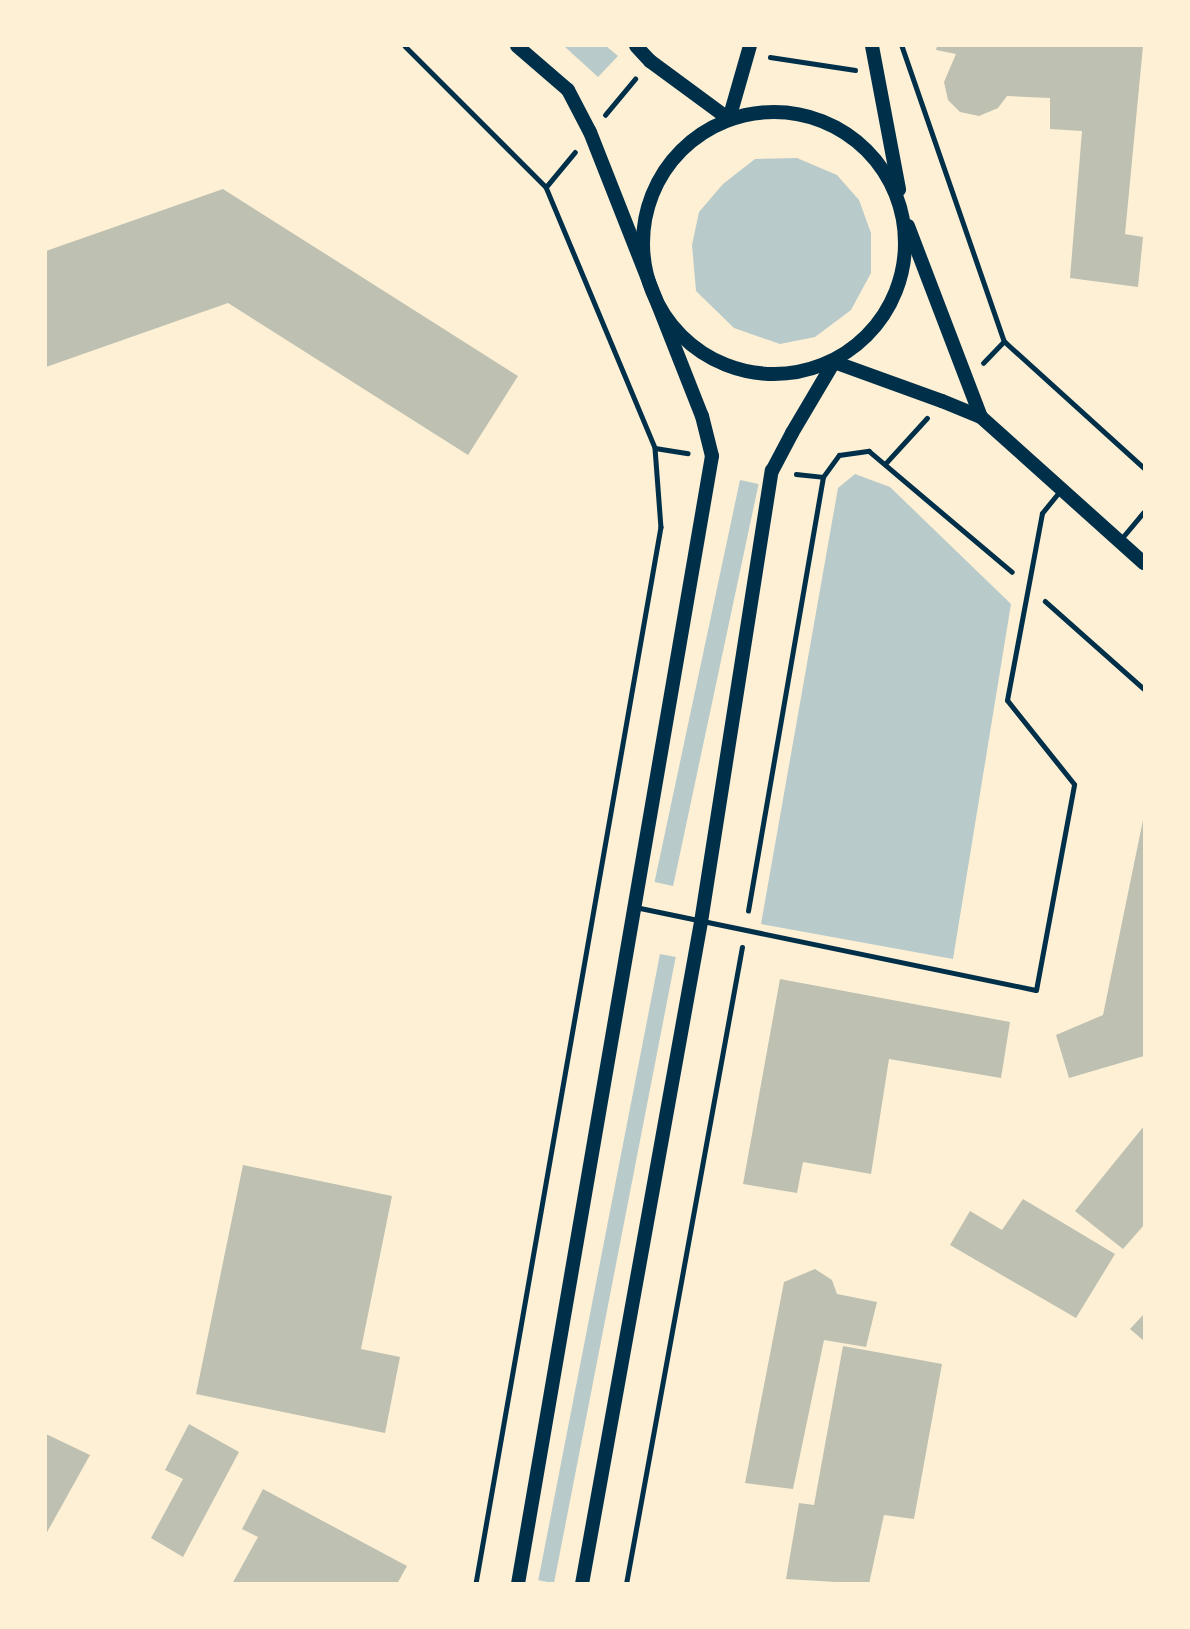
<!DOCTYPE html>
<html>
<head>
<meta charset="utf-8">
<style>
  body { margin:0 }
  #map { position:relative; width:1190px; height:1629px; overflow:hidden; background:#fdf0d5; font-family:Helvetica,sans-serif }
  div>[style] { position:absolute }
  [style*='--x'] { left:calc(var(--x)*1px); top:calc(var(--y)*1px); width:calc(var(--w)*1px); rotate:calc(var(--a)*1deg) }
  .green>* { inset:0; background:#b9caca; transform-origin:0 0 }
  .building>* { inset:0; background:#bec0b2 }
  .path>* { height:4.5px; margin:-2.25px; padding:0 2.25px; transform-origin:2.25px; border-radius:2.25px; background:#003049 }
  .service>* { height:5px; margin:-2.5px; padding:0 2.5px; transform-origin:2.5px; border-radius:2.5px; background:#003049 }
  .secondary>* { height:14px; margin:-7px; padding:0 7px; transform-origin:7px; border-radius:7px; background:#003049 }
  .secondary>.ring { margin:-7px; padding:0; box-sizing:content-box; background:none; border:14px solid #003049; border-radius:50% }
  span { translate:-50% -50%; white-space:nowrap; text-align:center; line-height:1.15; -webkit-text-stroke:6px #fdf0d5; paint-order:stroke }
  .frame { position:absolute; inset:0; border:47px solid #fdf0d5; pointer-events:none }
</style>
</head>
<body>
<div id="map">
  <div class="green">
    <i style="clip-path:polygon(564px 46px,606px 46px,618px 56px,598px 77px)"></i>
    <i style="clip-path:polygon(797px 158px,837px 175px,859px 200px,871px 233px,871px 273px,851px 310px,815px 337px,780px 344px,734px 328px,696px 291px,692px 245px,699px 212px,723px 184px,755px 159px)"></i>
    <i style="clip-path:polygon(855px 474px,890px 487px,1011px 604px,953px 959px,761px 924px,838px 488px)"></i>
    <i style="left:740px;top:480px;width:19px;height:411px;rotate:12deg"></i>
    <i style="left:660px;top:954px;width:16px;height:638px;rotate:11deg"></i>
  </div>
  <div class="building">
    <i style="clip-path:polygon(937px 46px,1143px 46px,1125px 234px,1143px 237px,1138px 287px,1070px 278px,1082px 131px,1050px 129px,1050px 98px,1007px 96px,998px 108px,979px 116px,960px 112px,948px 100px,944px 82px,956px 54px,936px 50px)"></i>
    <i style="clip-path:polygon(223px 189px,518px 376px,468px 455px,228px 303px,46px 367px,46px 251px)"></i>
    <i style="clip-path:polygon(1143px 820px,1144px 1056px,1069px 1078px,1056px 1035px,1103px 1015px)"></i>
    <i style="clip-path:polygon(780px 979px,1010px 1022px,1001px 1078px,889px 1059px,871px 1174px,803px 1162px,797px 1193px,743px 1184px)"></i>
    <i style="clip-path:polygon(1144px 1126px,1144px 1225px,1123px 1249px,1075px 1211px)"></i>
    <i style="clip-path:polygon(243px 1165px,392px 1196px,361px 1349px,400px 1357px,385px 1433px,196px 1394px)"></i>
    <i style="clip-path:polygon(1023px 1199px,1115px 1254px,1076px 1318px,950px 1245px,970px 1211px,1002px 1230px)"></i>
    <i style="clip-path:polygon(815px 1269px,832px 1280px,837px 1294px,877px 1302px,866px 1347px,824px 1340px,793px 1489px,745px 1483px,784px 1282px)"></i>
    <i style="clip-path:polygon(1144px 1314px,1144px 1341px,1130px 1329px)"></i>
    <i style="clip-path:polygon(843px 1346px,942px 1364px,914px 1519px,884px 1515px,869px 1584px,786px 1579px,799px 1503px,814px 1505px)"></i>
    <i style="clip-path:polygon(189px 1424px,239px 1452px,183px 1557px,151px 1538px,183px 1479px,165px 1470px)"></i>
    <i style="clip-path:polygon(46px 1434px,90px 1455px,46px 1534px)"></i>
    <i style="clip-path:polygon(263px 1489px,407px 1566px,397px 1584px,232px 1584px,258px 1537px,242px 1529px)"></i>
  </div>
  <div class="path">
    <i style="--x:405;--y:46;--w:199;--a:45"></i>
    <i style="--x:546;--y:187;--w:283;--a:67.3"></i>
    <i style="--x:655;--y:448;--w:79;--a:85.7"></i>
    <i style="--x:661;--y:527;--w:1073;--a:99.93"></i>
    <i style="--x:902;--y:46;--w:312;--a:70.9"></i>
    <i style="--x:1004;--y:341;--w:189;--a:42.2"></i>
    <i style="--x:770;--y:57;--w:86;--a:8.7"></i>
    <i style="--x:605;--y:115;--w:47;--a:-50.2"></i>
    <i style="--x:546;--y:187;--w:45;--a:-50.4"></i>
    <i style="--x:983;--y:363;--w:30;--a:-46"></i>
    <i style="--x:655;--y:448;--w:33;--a:9"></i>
    <i style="--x:885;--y:464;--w:62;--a:-47.6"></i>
    <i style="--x:796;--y:474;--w:27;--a:6"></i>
    <i style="--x:1045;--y:601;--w:132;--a:41.6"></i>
    <i style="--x:748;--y:911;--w:440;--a:-80.2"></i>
    <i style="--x:823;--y:477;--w:27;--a:-54"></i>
    <i style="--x:839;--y:455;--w:30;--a:-8"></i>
    <i style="--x:869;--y:451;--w:187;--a:40.2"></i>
    <i style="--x:626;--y:1584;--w:647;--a:-79.68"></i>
  </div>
  <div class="service">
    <i style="--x:1121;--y:539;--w:35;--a:-50"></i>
    <i style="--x:635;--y:907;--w:409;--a:11.7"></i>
    <i style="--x:1036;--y:990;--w:209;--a:-79.5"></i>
    <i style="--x:1074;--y:784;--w:107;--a:-128.6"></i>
    <i style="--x:1007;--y:700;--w:190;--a:-79.4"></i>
    <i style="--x:1042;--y:513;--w:28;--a:-51"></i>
  </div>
  <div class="secondary">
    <i style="--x:517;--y:46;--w:67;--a:40.8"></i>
    <i style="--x:568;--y:90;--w:47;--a:62.4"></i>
    <i style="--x:590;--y:132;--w:305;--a:68.5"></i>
    <i style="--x:702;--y:416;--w:41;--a:76"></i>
    <i style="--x:712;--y:456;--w:1145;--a:99.76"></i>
    <i style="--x:636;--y:46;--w:21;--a:47"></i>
    <i style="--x:650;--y:61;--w:98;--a:36.3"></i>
    <i style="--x:729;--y:119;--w:76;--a:-74"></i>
    <i style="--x:872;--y:46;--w:146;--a:79.3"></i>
    <i class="ring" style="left:643px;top:112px;width:248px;height:248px"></i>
    <i style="--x:908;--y:226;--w:204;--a:69.1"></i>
    <i style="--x:582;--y:1584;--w:673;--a:-79.81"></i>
    <i style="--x:701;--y:922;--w:457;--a:-81.1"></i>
    <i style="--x:772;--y:471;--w:43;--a:-62.2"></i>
    <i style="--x:792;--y:433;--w:82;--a:-59.4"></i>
    <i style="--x:834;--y:362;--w:115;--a:19.9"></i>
    <i style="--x:942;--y:401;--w:42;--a:22.3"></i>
    <i style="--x:981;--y:417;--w:219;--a:41.9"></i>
  </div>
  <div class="frame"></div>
</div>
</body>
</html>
